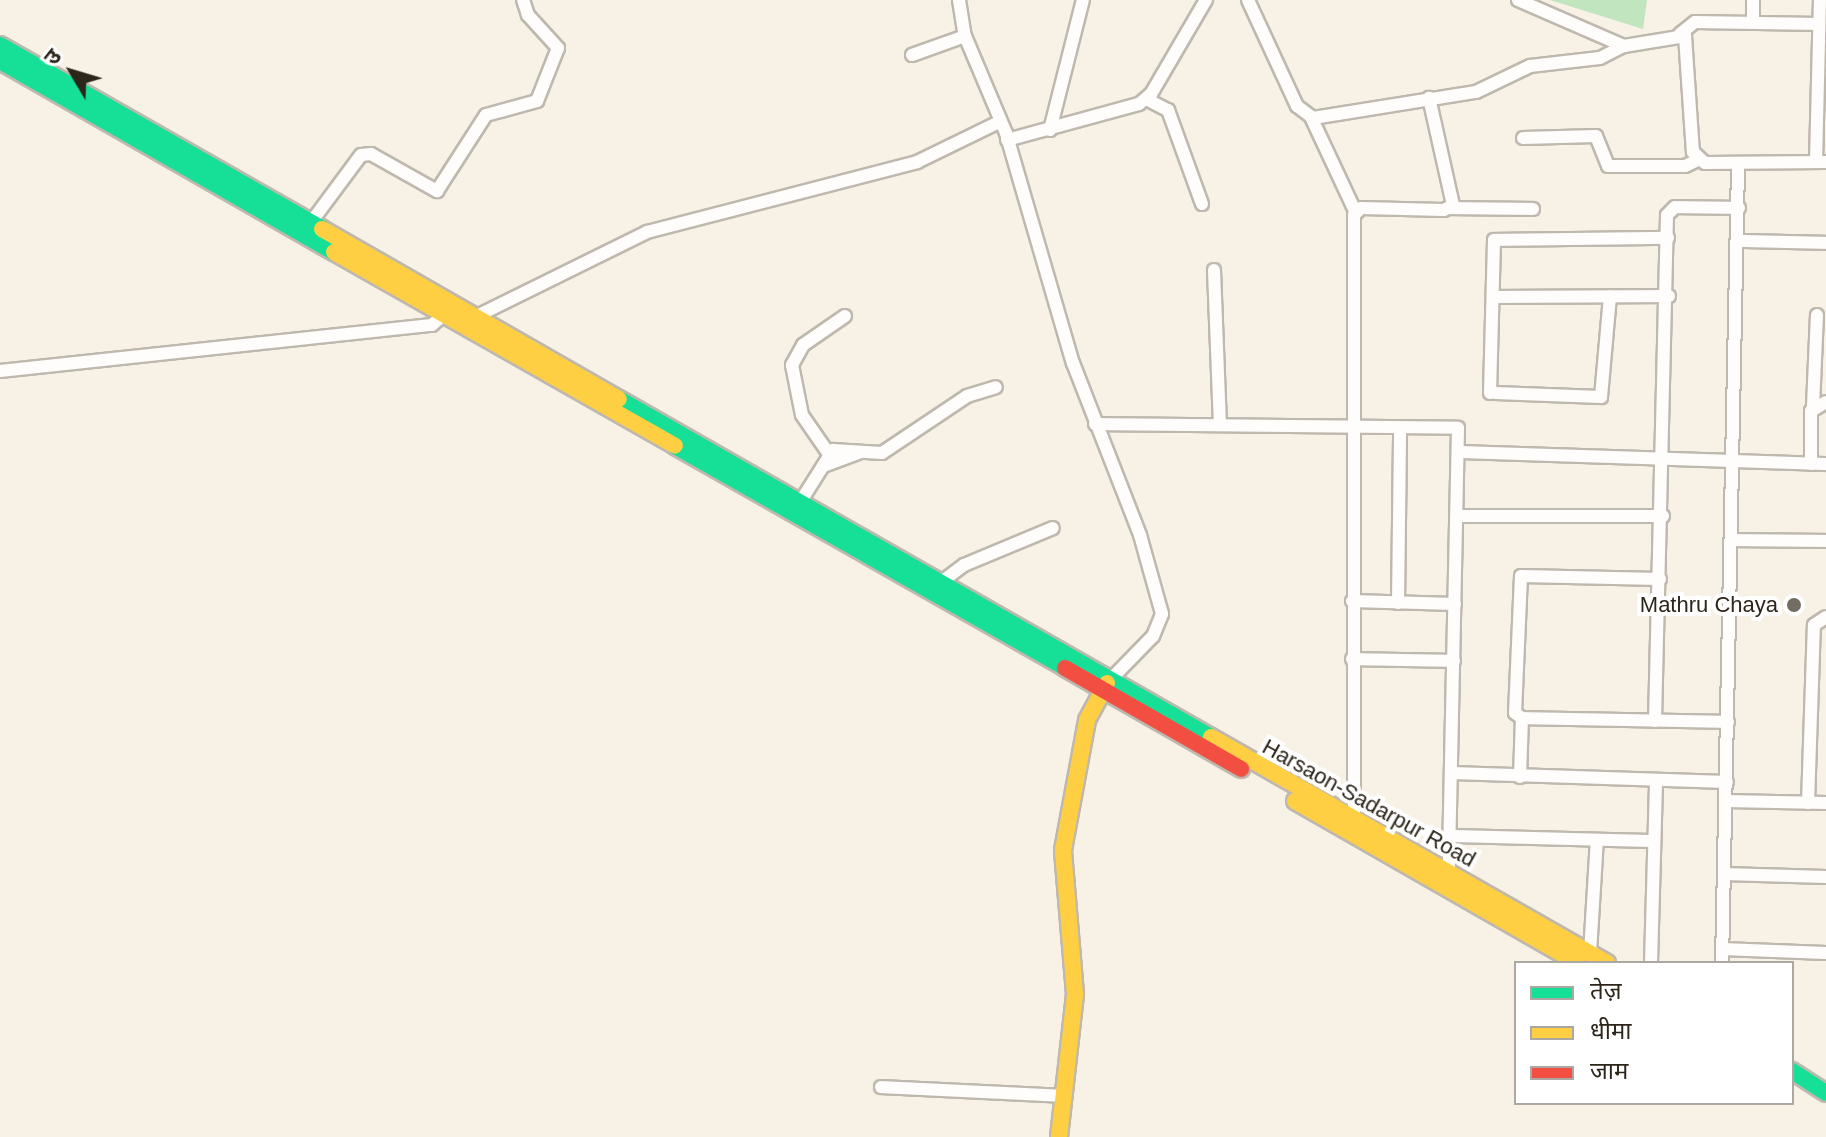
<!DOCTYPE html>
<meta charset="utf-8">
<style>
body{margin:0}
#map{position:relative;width:1826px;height:1137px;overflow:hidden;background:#f8f1e6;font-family:Arial,"Noto Sans Devanagari",sans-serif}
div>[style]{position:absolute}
.water>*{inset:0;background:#c1e5bf}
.roads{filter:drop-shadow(2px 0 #bfb8ae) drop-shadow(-2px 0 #bfb8ae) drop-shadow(0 2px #bfb8ae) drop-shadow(0 -2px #bfb8ae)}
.street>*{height:12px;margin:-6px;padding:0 6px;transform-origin:6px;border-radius:6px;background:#fefdfb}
.fast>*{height:16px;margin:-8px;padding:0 8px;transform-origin:8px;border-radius:8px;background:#16e098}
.slow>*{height:16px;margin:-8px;padding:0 8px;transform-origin:8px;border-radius:8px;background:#ffcf43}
.jam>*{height:16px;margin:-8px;padding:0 8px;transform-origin:8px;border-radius:8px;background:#f24e42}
.dots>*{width:22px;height:22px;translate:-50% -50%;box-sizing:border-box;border:4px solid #fff;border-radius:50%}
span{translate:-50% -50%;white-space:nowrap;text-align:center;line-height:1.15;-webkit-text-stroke:8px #fff;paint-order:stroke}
.poi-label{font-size:22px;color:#2c2519}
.right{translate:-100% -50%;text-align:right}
.street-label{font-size:22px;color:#2c2519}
.legend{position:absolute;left:1514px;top:961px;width:280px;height:144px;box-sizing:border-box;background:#fff;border:2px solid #aba8a3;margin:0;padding:10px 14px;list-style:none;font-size:24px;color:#2c2519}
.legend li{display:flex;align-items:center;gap:16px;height:40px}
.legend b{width:40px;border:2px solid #aba8a3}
.north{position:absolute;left:32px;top:32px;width:80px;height:80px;-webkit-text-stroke:6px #fff;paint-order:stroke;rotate:308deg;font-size:22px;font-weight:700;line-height:32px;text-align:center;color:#2c2519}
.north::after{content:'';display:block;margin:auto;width:28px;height:36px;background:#2c2519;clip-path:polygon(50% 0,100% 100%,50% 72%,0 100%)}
</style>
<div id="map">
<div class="water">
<i style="clip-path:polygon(1550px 0,1647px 0,1643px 29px)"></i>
</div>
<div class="roads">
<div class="street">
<i style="left:959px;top:0;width:36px;rotate:81deg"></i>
<i style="left:965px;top:36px;width:105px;rotate:67.1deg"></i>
<i style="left:1006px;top:133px;width:240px;rotate:73.8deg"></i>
<i style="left:1073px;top:363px;width:185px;rotate:68.7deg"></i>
<i style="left:1140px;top:535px;width:82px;rotate:74.4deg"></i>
<i style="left:1162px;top:614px;width:24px;rotate:112deg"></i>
<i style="left:1153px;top:636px;width:60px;rotate:134.3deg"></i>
<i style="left:1248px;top:0;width:117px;rotate:65.2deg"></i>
<i style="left:1297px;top:106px;width:20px;rotate:37deg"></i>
<i style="left:1313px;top:118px;width:165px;rotate:-9.1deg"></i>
<i style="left:1476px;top:92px;width:60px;rotate:-25.7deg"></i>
<i style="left:1530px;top:66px;width:70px;rotate:-6.5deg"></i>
<i style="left:1600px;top:58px;width:27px;rotate:-27deg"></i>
<i style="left:1518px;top:0;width:116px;rotate:23.5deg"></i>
<i style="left:1624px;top:46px;width:62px;rotate:-9.3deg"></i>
<i style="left:1685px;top:36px;width:116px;rotate:86.1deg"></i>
<i style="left:1693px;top:152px;width:16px;rotate:43deg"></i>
<i style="left:1705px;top:163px;width:121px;rotate:-0.5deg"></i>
<i style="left:1753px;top:22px;width:22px;rotate:-90deg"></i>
<i style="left:1680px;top:34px;width:19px;rotate:-39deg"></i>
<i style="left:1695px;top:22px;width:124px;rotate:0.9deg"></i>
<i style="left:912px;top:55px;width:56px;rotate:-19.7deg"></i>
<i style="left:1146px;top:99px;width:25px;rotate:27deg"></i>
<i style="left:1168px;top:110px;width:100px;rotate:70.1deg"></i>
<i style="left:1311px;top:117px;width:104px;rotate:64.9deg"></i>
<i style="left:1050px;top:130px;width:134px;rotate:-75.8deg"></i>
<i style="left:1523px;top:138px;width:73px;rotate:-1.6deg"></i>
<i style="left:1596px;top:136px;width:32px;rotate:68deg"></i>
<i style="left:1608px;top:166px;width:77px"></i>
<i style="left:1685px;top:166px;width:14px;rotate:-25deg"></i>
<i style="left:1007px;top:140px;width:137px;rotate:-15.3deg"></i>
<i style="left:1139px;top:104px;width:16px;rotate:-40deg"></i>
<i style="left:1151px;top:94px;width:109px;rotate:-59.7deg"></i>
<i style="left:1816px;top:162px;width:162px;rotate:-88.6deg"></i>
<i style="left:1449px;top:208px;width:84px;rotate:0.7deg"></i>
<i style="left:309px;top:225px;width:87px;rotate:-53.4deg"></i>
<i style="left:361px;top:155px;width:10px;rotate:-6deg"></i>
<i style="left:371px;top:154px;width:76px;rotate:29.3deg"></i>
<i style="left:437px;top:191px;width:90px;rotate:-57.2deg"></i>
<i style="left:486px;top:115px;width:53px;rotate:-15.4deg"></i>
<i style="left:537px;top:101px;width:57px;rotate:-68.4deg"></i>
<i style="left:558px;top:48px;width:45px;rotate:-132.3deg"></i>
<i style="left:528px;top:15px;width:16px;rotate:-108deg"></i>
<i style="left:1739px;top:241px;width:87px;rotate:1.3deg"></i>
<i style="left:1214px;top:270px;width:154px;rotate:87.8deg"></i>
<i style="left:1496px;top:297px;width:173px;rotate:-0.3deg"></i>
<i style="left:475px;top:317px;width:192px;rotate:-26.3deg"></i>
<i style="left:647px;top:232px;width:279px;rotate:-14.5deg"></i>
<i style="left:917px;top:162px;width:93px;rotate:-26deg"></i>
<i style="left:0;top:371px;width:434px;rotate:-6.1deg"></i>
<i style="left:432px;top:325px;width:15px;rotate:-42deg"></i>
<i style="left:1490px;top:393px;width:153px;rotate:-88.5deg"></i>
<i style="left:1494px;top:240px;width:174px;rotate:-0.7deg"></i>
<i style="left:1495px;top:393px;width:106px;rotate:2.2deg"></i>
<i style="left:1601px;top:397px;width:101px;rotate:-84.9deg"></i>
<i style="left:1813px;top:406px;width:91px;rotate:-87.5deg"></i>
<i style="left:1095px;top:424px;width:363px;rotate:0.6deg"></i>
<i style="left:1458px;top:428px;width:446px;rotate:91.2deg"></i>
<i style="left:1459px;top:452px;width:367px;rotate:1.9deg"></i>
<i style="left:829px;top:454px;width:47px;rotate:-124.7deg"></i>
<i style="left:802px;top:415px;width:51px;rotate:-101.3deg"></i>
<i style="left:792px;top:365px;width:23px;rotate:-61deg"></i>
<i style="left:803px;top:345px;width:51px;rotate:-34.6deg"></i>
<i style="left:1811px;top:464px;width:53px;rotate:-90deg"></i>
<i style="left:1811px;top:411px;width:17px;rotate:-31deg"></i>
<i style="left:823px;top:466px;width:40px;rotate:-20.2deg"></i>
<i style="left:799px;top:504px;width:64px;rotate:-57.8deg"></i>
<i style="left:833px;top:450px;width:49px;rotate:3.5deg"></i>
<i style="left:882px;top:453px;width:102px;rotate:-33.8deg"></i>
<i style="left:967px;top:396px;width:30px;rotate:-17deg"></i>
<i style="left:1457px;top:516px;width:206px"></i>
<i style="left:1733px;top:540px;width:93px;rotate:0.6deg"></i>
<i style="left:1660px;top:579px;width:139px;rotate:-178.8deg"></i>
<i style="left:1521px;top:576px;width:137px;rotate:92.5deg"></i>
<i style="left:1515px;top:713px;width:9px;rotate:36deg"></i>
<i style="left:1522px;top:718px;width:206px;rotate:1.1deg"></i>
<i style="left:940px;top:583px;width:30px;rotate:-37deg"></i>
<i style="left:964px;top:565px;width:96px;rotate:-22.6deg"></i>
<i style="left:1352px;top:601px;width:103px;rotate:1.7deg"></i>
<i style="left:1398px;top:603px;width:174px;rotate:-89.3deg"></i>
<i style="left:1352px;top:659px;width:102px;rotate:1.1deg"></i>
<i style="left:1655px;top:721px;width:506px;rotate:-88.64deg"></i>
<i style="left:1667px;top:215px;width:11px;rotate:-45deg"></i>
<i style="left:1675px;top:207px;width:64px;rotate:0.9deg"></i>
<i style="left:1452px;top:773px;width:275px;rotate:1.9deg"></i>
<i style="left:1520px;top:777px;width:59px;rotate:-88.1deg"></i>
<i style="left:1726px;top:801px;width:100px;rotate:1.1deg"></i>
<i style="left:1808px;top:803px;width:178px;rotate:-88.1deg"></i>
<i style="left:1814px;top:625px;width:14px;rotate:-34deg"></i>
<i style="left:1354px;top:821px;width:606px;rotate:-90deg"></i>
<i style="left:1354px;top:215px;width:10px;rotate:-45deg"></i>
<i style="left:1361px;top:208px;width:83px;rotate:1.4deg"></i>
<i style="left:1444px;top:210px;width:10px;rotate:-29deg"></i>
<i style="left:1453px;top:205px;width:110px;rotate:-102.6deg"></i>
<i style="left:1450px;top:836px;width:204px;rotate:1.4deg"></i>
<i style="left:1724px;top:874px;width:102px;rotate:1.7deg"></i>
<i style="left:1722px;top:949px;width:104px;rotate:2.2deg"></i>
<i style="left:1590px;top:953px;width:113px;rotate:-86.5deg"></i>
<i style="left:1651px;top:963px;width:182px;rotate:-88.4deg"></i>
<i style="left:1722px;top:963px;width:799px;rotate:-88.85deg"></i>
<i style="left:881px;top:1087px;width:184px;rotate:2.8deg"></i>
</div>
<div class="fast">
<i style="left:0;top:45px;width:371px;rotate:29.7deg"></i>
<i style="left:0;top:61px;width:385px;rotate:29.8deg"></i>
<i style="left:619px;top:399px;width:682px;rotate:29.72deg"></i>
<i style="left:675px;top:446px;width:449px;rotate:29.6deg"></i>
<i style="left:1792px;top:1071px;width:40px;rotate:32.9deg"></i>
</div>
<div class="slow">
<i style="left:322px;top:229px;width:342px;rotate:29.8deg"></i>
<i style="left:334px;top:252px;width:392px;rotate:29.6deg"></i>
<i style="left:1211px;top:737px;width:456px;rotate:29.7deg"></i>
<i style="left:1295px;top:801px;width:326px;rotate:29.8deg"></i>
<i style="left:1059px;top:1137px;width:144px;rotate:-83.6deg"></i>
<i style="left:1075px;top:994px;width:144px;rotate:-94.8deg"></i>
<i style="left:1063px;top:850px;width:132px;rotate:-79.5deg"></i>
<i style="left:1087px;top:720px;width:42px;rotate:-61.6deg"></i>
</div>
<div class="jam">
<i style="left:1065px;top:668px;width:203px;rotate:29.8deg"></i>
</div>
</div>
<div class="dots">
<i style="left:1794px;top:605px;background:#736c61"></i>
</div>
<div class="poi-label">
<span class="right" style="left:1778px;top:605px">Mathru Chaya</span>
</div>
<div class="street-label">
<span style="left:1369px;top:803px;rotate:29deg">Harsaon-Sadarpur Road</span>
</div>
<ul class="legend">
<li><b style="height:10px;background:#16e098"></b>तेज़</li>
<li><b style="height:10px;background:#ffcf43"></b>धीमा</li>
<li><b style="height:10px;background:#f24e42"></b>जाम</li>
</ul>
<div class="north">उ</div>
</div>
